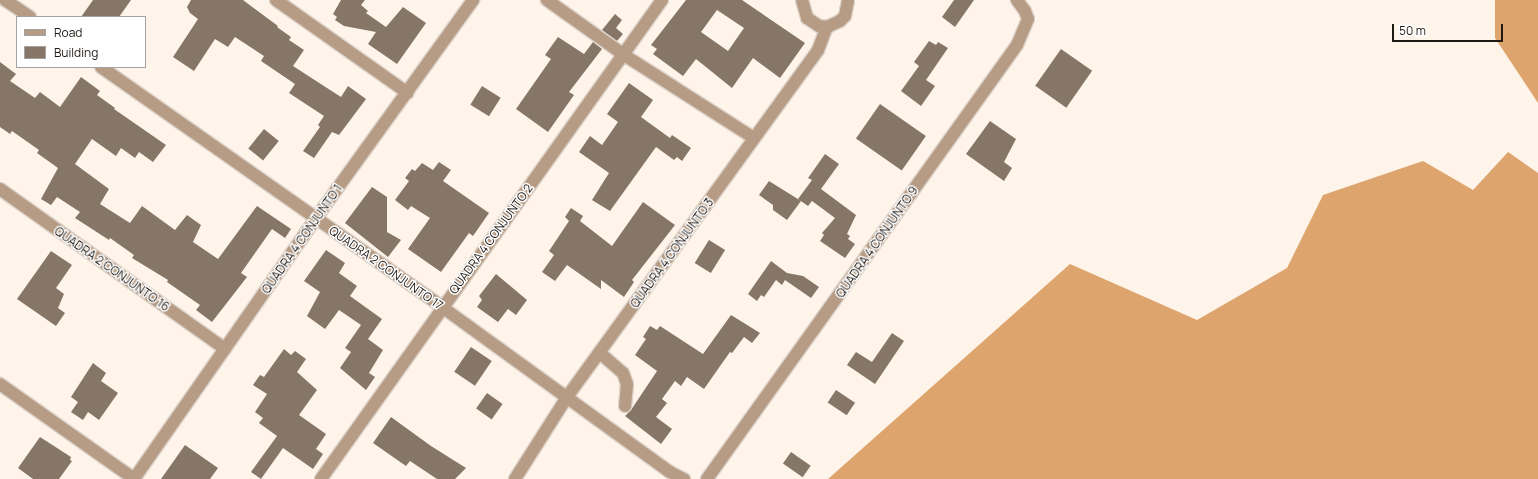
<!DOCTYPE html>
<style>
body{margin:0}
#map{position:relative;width:1538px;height:479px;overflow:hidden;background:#fff4ea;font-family:Manrope,sans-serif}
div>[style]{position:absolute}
.forest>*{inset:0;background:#dea46d}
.building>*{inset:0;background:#857668;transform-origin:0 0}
.roads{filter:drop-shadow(1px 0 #dbd1c8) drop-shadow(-1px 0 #dbd1c8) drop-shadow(0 1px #dbd1c8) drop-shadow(0 -1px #dbd1c8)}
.minor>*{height:12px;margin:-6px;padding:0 6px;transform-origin:6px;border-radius:6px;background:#b69c85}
span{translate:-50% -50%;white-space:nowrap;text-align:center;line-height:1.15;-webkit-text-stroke:3px #fff;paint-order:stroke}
.street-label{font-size:12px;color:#1f1914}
.legend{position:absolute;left:16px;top:16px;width:130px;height:52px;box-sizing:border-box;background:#fff;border:1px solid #a5a3a1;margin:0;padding:5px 7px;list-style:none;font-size:12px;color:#1f1914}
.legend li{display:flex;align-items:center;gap:8px;height:20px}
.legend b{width:20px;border:1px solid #a5a3a1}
.scale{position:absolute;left:1392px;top:24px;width:111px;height:18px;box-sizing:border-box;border:2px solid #1f1914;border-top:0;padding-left:5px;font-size:12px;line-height:14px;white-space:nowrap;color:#1f1914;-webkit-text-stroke:3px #fff;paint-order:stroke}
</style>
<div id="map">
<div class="forest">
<i style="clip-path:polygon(1495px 0,1538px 0,1538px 103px,1495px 38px)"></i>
<i style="clip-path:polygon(1508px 152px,1538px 173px,1538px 479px,828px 479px,1070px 264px,1197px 320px,1287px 268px,1323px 195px,1423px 161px,1473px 190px)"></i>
</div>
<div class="building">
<i style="clip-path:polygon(93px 0,131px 0,119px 17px,81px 17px)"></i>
<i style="clip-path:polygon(191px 0,243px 0,278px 26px,277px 27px,291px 37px,289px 40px,304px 50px,293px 66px,341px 97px,348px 86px,366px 99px,339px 135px,332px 132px,314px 158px,303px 151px,320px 127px,318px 125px,324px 116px,289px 93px,295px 84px,261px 61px,264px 56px,235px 37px,228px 47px,215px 39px,194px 71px,173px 57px,198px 19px,190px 13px,187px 7px)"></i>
<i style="clip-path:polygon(341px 0,365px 0,361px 5px,368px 11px,366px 13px,386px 27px,403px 7px,426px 23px,397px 64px,368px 44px,376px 32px,344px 26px,335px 20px,337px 17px,333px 14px)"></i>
<i style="clip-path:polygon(evenodd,686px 0,742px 0,805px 43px,780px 78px,753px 58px,732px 88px,696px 59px,683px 76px,653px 54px,657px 49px,651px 45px,686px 0,717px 10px,744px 28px,728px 51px,701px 32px,717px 10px)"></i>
<i style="clip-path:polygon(954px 0,974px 0,955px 27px,942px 17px)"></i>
<i style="clip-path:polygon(615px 14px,622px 20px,616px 28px,623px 34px,617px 41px,602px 30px)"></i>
<i style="clip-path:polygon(558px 37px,584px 54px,593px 42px,602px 49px,569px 92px,574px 95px,548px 132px,516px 109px,551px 59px,545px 55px)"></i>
<i style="clip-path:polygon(929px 41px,936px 45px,938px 42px,948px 48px,926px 80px,935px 86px,921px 106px,901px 91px,919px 66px,914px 62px)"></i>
<i style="left:1061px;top:49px;width:38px;height:45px;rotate:35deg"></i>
<i style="clip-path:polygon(0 62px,16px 74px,10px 81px,35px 98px,40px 92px,60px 107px,81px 77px,100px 91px,97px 95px,115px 108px,114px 109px,166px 145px,153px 162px,139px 152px,135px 158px,121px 148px,116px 156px,92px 139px,75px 164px,109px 189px,100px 204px,130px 223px,142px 206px,175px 230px,187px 215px,201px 225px,193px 242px,218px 259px,257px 206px,291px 229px,285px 238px,272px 229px,241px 273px,247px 277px,212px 322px,196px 310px,200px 305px,167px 282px,168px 280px,132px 258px,134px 255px,110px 238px,109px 240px,75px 218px,80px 212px,57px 197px,51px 205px,41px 199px,58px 168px,37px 153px,39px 150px,12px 131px,10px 134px,0 127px)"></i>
<i style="clip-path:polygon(629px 83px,653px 100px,641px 117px,670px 138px,672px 135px,691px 148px,682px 161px,677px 157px,674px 160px,656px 147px,610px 211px,592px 200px,609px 173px,579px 152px,590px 136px,602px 145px,618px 122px,607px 114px)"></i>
<i style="left:482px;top:86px;width:22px;height:22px;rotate:32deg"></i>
<i style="left:880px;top:104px;width:56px;height:42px;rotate:35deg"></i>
<i style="clip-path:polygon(990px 121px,1016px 139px,1004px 162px,1012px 168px,1004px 181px,966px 154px)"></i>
<i style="left:264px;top:129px;width:19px;height:25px;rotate:39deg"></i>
<i style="clip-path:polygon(825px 154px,839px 164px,821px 189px,856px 215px,847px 234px,850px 236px,848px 239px,855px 244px,845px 258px,820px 241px,824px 235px,822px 233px,835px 218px,812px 201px,808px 206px,798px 199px,812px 180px,808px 178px)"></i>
<i style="clip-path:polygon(439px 162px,451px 170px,443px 181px,489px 213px,473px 236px,469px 233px,441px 272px,408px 249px,430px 218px,411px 206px,408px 210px,395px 200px,409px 181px,405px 178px,412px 169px,415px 171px,422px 163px,433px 170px)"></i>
<i style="clip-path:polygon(769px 181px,801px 201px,787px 220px,773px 210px,773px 205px,759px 195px)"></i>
<i style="clip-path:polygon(372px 187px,387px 197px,387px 232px,401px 240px,388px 257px,345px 223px)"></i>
<i style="clip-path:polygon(643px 202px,675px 225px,632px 280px,634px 282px,624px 297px,601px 280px,601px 289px,567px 265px,555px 281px,542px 272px,554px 255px,549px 251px,569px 221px,565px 217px,571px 208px,583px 216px,580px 221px,612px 246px)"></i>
<i style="left:709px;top:240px;width:19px;height:27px;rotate:32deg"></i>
<i style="clip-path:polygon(326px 250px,345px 263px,339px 273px,357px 286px,350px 296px,382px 319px,368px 339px,383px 350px,369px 373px,375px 377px,366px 390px,340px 368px,351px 352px,345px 348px,361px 325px,339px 310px,325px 329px,307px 316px,320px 292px,304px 281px)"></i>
<i style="clip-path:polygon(51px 251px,72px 265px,56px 288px,64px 294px,58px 308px,65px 313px,56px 326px,17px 299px)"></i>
<i style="clip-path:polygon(771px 261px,787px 273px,803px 276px,819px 287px,811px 298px,785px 280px,782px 285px,776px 280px,764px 297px,761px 295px,757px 301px,748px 294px)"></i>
<i style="clip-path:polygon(496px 274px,527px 300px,516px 315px,508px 309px,498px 322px,477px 307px,482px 300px,479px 296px)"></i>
<i style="clip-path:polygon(731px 315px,760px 333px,752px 343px,744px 337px,732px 353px,730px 352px,704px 389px,687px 377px,681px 386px,675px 381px,662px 399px,667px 403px,656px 417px,672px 429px,661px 444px,625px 416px,631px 410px,657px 371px,635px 355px,646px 339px,643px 337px,650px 326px,657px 330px,660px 326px,703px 354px)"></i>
<i style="clip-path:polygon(892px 333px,904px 341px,875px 384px,847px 365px,856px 352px,872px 362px)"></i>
<i style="left:471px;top:347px;width:25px;height:30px;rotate:34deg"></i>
<i style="clip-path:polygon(284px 349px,291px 355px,295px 351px,306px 359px,297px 372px,317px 390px,299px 415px,326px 434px,316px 449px,323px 454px,313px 469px,283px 448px,261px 479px,251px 472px,277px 436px,259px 423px,263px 418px,255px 412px,267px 394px,253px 385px,260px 375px,264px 377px)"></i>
<i style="clip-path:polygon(93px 363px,106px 373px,101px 381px,118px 393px,99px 420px,88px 412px,83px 420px,71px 412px,78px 402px,71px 397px)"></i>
<i style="left:836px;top:390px;width:23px;height:15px;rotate:34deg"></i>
<i style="left:487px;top:393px;width:19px;height:19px;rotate:35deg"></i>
<i style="clip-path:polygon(391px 417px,431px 446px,466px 468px,455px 479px,437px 479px,410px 461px,406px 466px,373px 443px)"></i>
<i style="clip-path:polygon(40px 437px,71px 457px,70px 460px,72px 461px,59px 479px,33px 479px,18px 468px)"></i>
<i style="clip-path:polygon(185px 445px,218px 468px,210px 479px,161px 479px)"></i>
<i style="left:791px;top:452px;width:24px;height:14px;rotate:35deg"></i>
</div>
<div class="roads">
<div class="minor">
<i style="left:5px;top:0;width:30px;rotate:34deg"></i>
<i style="left:276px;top:0;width:161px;rotate:35.2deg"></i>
<i style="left:547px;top:0;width:95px;rotate:35.5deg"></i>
<i style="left:624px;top:55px;width:154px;rotate:32.6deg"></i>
<i style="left:802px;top:0;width:19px;rotate:74deg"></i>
<i style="left:807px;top:18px;width:14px;rotate:34deg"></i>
<i style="left:819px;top:26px;width:8px;rotate:7deg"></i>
<i style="left:827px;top:27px;width:14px;rotate:-25deg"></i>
<i style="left:840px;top:21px;width:7px;rotate:-45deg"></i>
<i style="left:845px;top:16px;width:16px;rotate:-79deg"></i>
<i style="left:101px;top:67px;width:417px;rotate:35.1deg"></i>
<i style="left:442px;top:307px;width:281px;rotate:35.9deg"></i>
<i style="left:670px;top:472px;width:16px;rotate:27deg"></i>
<i style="left:0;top:189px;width:276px;rotate:35.4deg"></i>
<i style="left:600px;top:353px;width:30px;rotate:41deg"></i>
<i style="left:623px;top:373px;width:12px;rotate:70deg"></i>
<i style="left:627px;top:384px;width:22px;rotate:95deg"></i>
<i style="left:0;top:384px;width:164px;rotate:35.3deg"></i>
<i style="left:134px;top:479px;width:318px;rotate:-55.1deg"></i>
<i style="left:316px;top:218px;width:269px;rotate:-54.2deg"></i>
<i style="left:321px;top:479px;width:588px;rotate:-54.55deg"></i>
<i style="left:515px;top:479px;width:97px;rotate:-57.6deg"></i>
<i style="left:567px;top:397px;width:428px;rotate:-54.1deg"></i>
<i style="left:818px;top:50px;width:25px;rotate:-69deg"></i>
<i style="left:707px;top:479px;width:533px;rotate:-54.46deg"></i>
<i style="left:1017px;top:45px;width:28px;rotate:-67deg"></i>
<i style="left:1028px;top:19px;width:9px;rotate:-111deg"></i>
<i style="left:1025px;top:11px;width:14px;rotate:-126deg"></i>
</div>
</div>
<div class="street-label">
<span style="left:302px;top:239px;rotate:-55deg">QUADRA 4 CONJUNTO 1</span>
<span style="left:491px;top:239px;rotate:-54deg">QUADRA 4 CONJUNTO 2</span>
<span style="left:877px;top:242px;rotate:-55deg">QUADRA 4 CONJUNTO 9</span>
<span style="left:672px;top:253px;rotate:-54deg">QUADRA 4 CONJUNTO 3</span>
<span style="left:386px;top:268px;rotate:35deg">QUADRA 2 CONJUNTO 17</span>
<span style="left:112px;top:269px;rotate:35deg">QUADRA 2 CONJUNTO 16</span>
</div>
<ul class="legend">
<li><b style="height:5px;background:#b69c85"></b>Road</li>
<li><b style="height:11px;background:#857668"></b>Building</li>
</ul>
<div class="scale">50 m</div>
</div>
